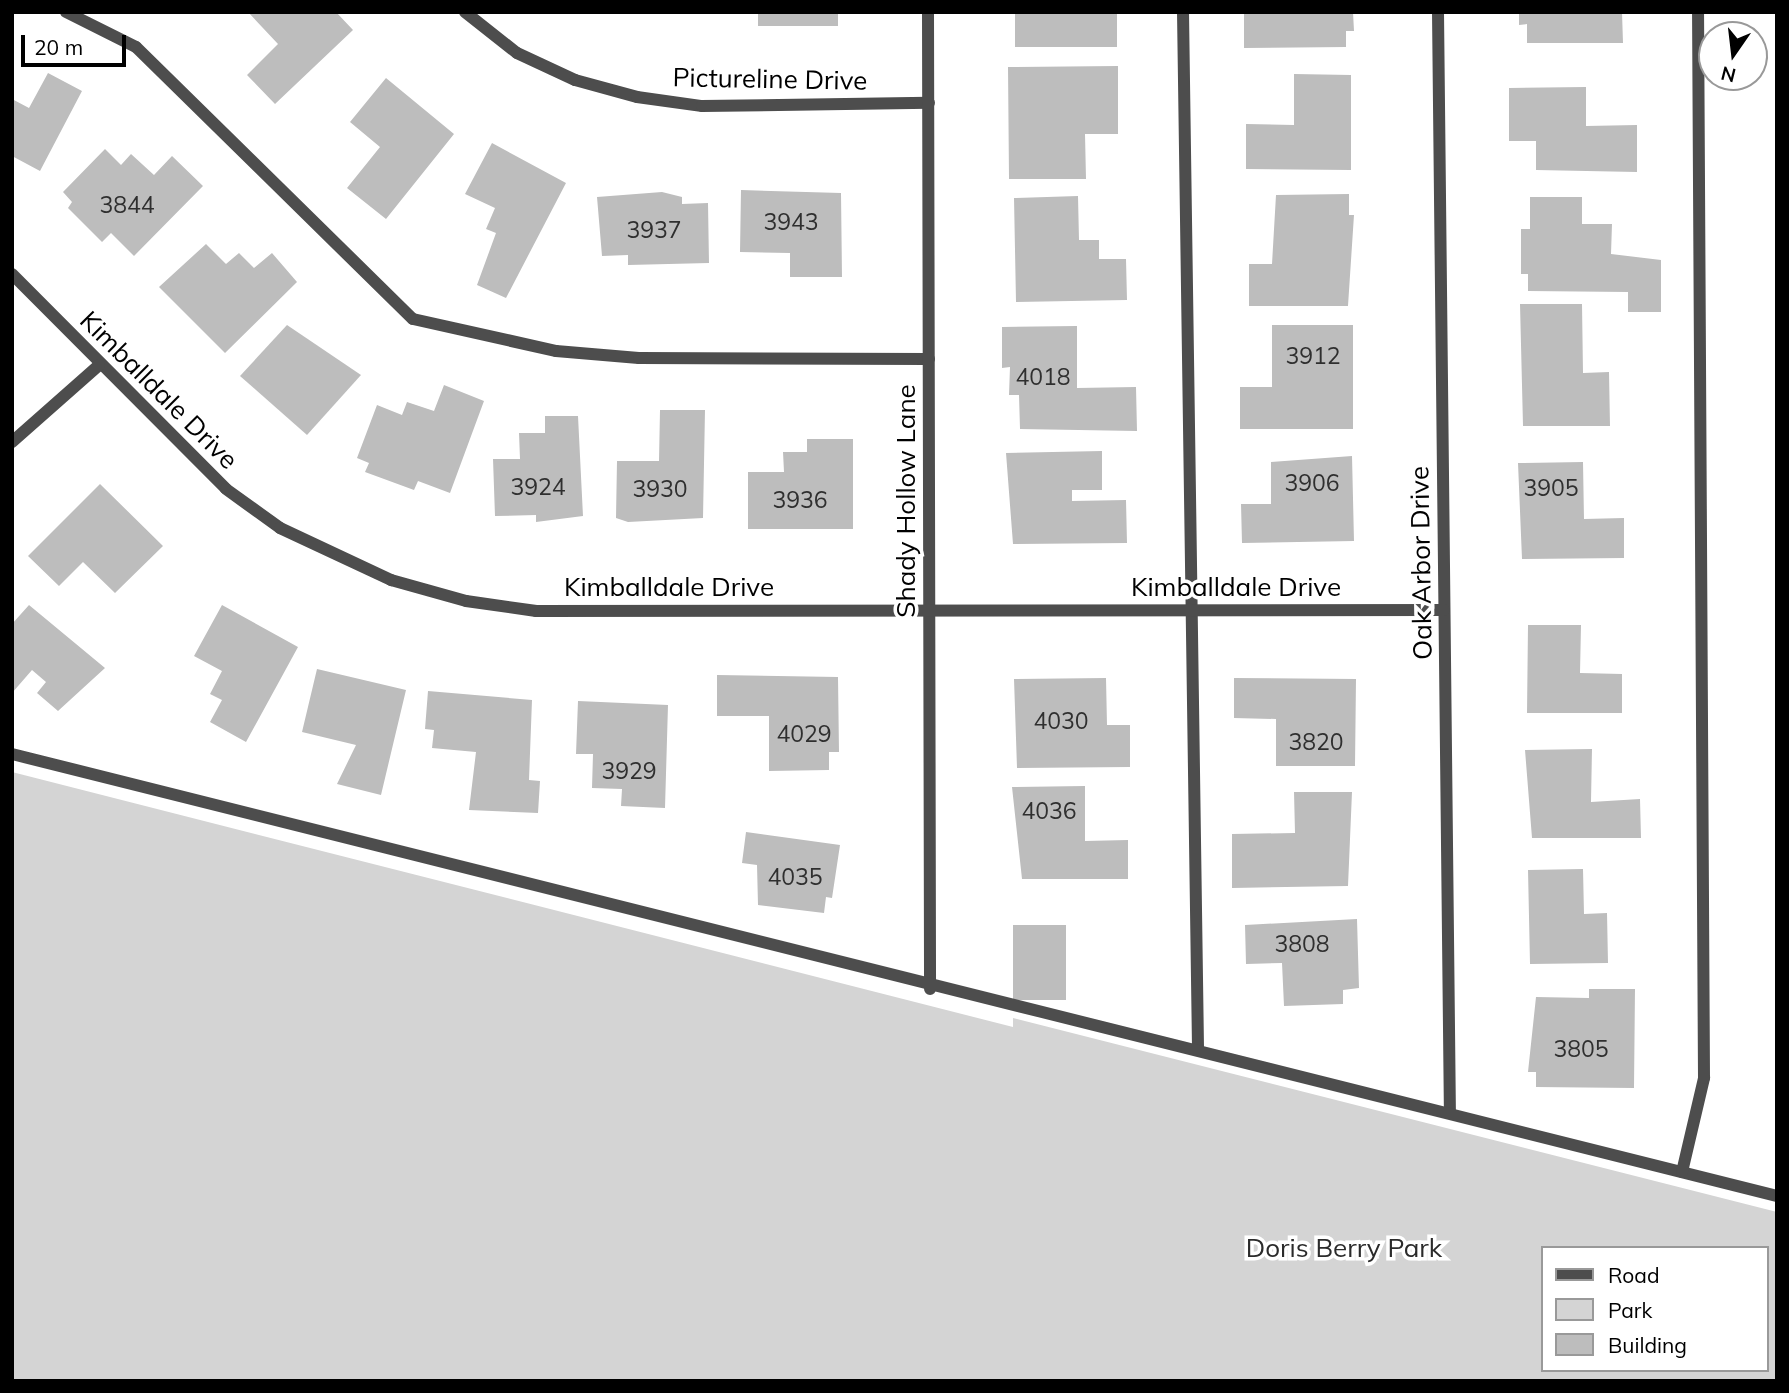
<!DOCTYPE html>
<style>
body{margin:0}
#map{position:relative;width:1789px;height:1393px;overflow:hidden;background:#fff;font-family:Mulish,sans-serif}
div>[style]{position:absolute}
.green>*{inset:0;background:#d4d4d4}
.building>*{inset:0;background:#bdbdbd;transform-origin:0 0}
.minor>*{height:12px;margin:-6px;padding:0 6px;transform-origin:6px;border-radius:6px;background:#4d4d4d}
span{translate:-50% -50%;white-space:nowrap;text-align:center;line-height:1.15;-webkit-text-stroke:7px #fff;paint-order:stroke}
.number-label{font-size:23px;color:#2f2f2f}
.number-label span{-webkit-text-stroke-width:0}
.street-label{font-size:26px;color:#000}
.park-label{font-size:26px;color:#2b2b2b}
.frame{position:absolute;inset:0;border:14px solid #000;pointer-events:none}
.legend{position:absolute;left:1541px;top:1246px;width:228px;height:126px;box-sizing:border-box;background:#fff;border:2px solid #999;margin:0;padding:9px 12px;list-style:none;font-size:21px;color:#000}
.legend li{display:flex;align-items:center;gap:14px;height:35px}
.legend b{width:35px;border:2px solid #999}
.north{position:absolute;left:1698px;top:21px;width:70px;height:70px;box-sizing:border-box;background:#fff;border:2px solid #999;border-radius:50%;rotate:194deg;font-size:19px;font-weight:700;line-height:28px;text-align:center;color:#000}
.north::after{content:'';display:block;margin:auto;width:24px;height:32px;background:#000;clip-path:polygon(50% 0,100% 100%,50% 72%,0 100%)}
.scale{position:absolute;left:21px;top:35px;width:105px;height:32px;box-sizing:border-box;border:4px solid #000;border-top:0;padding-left:9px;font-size:21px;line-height:24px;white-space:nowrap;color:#000;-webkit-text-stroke:5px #fff;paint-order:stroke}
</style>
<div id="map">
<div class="green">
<i style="clip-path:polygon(evenodd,12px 772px,1013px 1027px,1013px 1018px,1777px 1212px,1777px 1381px,12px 1381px,12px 772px,1542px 1248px,1766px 1248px,1766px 1370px,1542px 1370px,1542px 1248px)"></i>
</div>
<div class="building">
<i style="clip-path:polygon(248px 12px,336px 12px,353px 30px,275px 104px,247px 75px,278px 44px)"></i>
<i style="left:758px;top:12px;width:80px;height:14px"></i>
<i style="left:1015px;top:12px;width:102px;height:35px"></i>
<i style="clip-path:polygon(1244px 12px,1353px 12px,1354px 31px,1346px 31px,1346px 47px,1244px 48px)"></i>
<i style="clip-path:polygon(1519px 12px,1622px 12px,1623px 43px,1527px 43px,1527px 24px,1519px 25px)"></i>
<i style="clip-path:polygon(1118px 66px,1118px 134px,1085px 134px,1086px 179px,1009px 179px,1008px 67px)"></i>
<i style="clip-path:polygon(48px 73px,82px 91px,40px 171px,12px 156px,12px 99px,29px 108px)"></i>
<i style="clip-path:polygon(1294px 74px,1351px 75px,1351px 170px,1246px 169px,1246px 124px,1294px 125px)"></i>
<i style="clip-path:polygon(386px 78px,454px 134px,386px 219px,347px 188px,380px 147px,350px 122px)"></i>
<i style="clip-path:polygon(1586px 87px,1586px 126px,1637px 125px,1637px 172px,1536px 170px,1536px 141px,1509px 141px,1509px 88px)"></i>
<i style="clip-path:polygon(492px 143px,566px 183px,506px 298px,477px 285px,496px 233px,486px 229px,495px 208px,465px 194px)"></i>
<i style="clip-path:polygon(105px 149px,121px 165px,131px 154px,154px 175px,172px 156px,203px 186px,134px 256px,111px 233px,102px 242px,68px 208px,72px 202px,63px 192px)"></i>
<i style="clip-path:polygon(741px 190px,841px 193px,842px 277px,790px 277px,790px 253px,740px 252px)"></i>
<i style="clip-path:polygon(662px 192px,682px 197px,682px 204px,708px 203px,709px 263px,628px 265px,628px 255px,602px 256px,597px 197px)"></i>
<i style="clip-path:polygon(1349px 194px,1349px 215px,1354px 215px,1348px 306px,1249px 306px,1249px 264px,1272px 264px,1276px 195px)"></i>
<i style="clip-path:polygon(1078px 196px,1079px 240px,1099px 240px,1099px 259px,1126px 259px,1127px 300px,1016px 302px,1014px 198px)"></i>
<i style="clip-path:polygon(1530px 197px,1582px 197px,1582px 224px,1612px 224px,1611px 254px,1661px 260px,1661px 312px,1628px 312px,1628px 292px,1528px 291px,1528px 274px,1521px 274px,1521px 229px,1530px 229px)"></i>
<i style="clip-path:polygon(206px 244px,226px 264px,239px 253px,254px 268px,272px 253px,297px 282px,225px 353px,159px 287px)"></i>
<i style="clip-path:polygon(1520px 304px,1582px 304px,1583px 373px,1609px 372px,1610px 426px,1523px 426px)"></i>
<i style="clip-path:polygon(287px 325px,361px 375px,307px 435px,240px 376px)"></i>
<i style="clip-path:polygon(1272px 325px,1353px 325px,1353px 429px,1240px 429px,1240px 387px,1272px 387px)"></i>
<i style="clip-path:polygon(1077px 326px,1077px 388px,1136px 387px,1137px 431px,1020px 429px,1019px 395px,1009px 395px,1010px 367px,1002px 368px,1002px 327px)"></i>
<i style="clip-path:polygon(444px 385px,484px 401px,450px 493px,418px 481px,414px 490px,365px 472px,369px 463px,357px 458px,377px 405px,402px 415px,407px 402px,434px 411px)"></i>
<i style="clip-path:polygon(660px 410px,705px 410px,703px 518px,628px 522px,616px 518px,617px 461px,659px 461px)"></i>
<i style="clip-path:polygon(545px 416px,578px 416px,583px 516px,536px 522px,536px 515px,495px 516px,493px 459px,520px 459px,519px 433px,545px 433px)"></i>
<i style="clip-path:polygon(807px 439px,853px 439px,853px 529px,748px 529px,748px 472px,784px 472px,783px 452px,807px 452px)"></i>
<i style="clip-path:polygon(1102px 451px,1102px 490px,1072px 490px,1072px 501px,1126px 500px,1127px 543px,1013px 544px,1006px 453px)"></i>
<i style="clip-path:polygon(1352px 456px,1354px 541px,1242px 543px,1241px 504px,1271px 504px,1271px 462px)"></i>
<i style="clip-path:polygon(1583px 462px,1584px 519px,1624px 518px,1624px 558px,1522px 559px,1518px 463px)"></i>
<i style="clip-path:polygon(100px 484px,163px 546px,115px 593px,83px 562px,59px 586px,28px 556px)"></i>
<i style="clip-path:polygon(29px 605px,105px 668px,58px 711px,37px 693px,46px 682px,32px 670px,12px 693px,12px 624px)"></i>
<i style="clip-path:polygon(222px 605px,298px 647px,246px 742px,210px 722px,222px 700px,210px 694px,222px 671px,194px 656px)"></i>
<i style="clip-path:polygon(1528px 625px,1581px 625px,1580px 673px,1622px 674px,1622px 713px,1527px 713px)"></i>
<i style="clip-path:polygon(317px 669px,406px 690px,381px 795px,337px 784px,356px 745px,302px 732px)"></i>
<i style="clip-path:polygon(717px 675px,838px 677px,839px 752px,829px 752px,829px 770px,769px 771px,769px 716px,717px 716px)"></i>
<i style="clip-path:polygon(1106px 678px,1107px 725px,1130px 725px,1130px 767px,1017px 768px,1014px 679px)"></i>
<i style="clip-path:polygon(1234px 678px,1356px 679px,1355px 766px,1276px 766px,1276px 719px,1234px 718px)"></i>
<i style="clip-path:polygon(428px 691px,532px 700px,529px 780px,540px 781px,538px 813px,469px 810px,476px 752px,432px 748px,434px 730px,425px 729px)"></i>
<i style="clip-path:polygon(578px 701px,668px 705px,665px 808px,621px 806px,622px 789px,592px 788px,593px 754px,576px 754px)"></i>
<i style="clip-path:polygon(1592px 749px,1591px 802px,1640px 799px,1641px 838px,1532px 838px,1525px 750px)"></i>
<i style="clip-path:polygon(1085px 786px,1085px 841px,1128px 840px,1128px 879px,1022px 879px,1012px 787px)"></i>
<i style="clip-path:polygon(1294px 792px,1352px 792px,1348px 886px,1232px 888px,1232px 834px,1295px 833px)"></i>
<i style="clip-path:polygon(746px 832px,840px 845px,832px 898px,826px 897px,824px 913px,758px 905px,757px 865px,742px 863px)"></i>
<i style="clip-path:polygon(1583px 869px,1584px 914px,1607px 913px,1608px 963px,1530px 964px,1528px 870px)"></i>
<i style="clip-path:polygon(1357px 919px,1359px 988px,1343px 990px,1343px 1004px,1284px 1006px,1282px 963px,1246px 964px,1245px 925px)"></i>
<i style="left:1013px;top:925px;width:53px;height:75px"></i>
<i style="clip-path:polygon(1589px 989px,1635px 989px,1634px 1088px,1536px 1087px,1536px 1072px,1528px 1072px,1536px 997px,1589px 998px)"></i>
</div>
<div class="minor">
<i style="left:66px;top:12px;width:78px;rotate:26.6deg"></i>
<i style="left:136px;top:47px;width:388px;rotate:44.5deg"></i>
<i style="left:413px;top:319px;width:147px;rotate:12.6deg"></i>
<i style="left:556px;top:351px;width:83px;rotate:4.8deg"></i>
<i style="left:639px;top:358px;width:290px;rotate:0.2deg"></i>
<i style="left:465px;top:12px;width:66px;rotate:38.3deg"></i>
<i style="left:517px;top:53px;width:64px;rotate:25deg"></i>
<i style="left:575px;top:80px;width:64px;rotate:15.3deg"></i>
<i style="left:637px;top:97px;width:66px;rotate:7.9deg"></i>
<i style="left:702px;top:106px;width:227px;rotate:-0.8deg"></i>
<i style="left:928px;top:12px;width:977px;rotate:89.88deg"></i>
<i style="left:1183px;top:12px;width:1037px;rotate:89.17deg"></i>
<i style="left:1438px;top:12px;width:1101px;rotate:89.38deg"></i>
<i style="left:12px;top:274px;width:303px;rotate:45.1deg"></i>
<i style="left:226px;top:489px;width:67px;rotate:35.8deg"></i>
<i style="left:280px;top:528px;width:123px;rotate:25.1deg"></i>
<i style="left:391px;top:580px;width:78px;rotate:15.6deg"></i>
<i style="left:466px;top:601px;width:71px;rotate:8.1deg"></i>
<i style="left:536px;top:611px;width:908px;rotate:-0.06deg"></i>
<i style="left:12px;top:442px;width:116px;rotate:-41.5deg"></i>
<i style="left:12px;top:754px;width:1820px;rotate:14.06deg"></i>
<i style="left:1682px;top:1172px;width:97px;rotate:-76.8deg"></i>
<i style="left:1704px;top:1078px;width:1066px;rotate:-90.32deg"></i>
</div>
<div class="number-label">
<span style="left:127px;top:205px">3844</span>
<span style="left:791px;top:222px">3943</span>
<span style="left:654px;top:230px">3937</span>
<span style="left:1313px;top:356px">3912</span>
<span style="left:1043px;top:377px">4018</span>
<span style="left:1312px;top:483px">3906</span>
<span style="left:538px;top:487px">3924</span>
<span style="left:1551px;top:488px">3905</span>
<span style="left:660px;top:489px">3930</span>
<span style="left:800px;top:500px">3936</span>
<span style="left:1061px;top:721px">4030</span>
<span style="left:804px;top:734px">4029</span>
<span style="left:1316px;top:742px">3820</span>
<span style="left:629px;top:771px">3929</span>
<span style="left:1049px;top:811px">4036</span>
<span style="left:795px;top:877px">4035</span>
<span style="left:1302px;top:944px">3808</span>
<span style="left:1581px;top:1049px">3805</span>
</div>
<div class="street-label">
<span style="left:770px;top:79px;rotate:1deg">Pictureline Drive</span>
<span style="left:159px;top:390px;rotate:45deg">Kimballdale Drive</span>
<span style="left:906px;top:501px;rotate:-90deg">Shady Hollow Lane</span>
<span style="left:1421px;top:563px;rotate:-91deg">Oak Arbor Drive</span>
<span style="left:669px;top:587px">Kimballdale Drive</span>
<span style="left:1236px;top:587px">Kimballdale Drive</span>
</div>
<div class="park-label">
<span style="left:1344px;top:1248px">Doris Berry Park</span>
</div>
<div class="frame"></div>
<ul class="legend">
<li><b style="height:9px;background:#4d4d4d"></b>Road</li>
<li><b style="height:19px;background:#d4d4d4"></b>Park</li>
<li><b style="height:19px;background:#bdbdbd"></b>Building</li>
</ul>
<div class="north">N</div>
<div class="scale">20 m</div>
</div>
